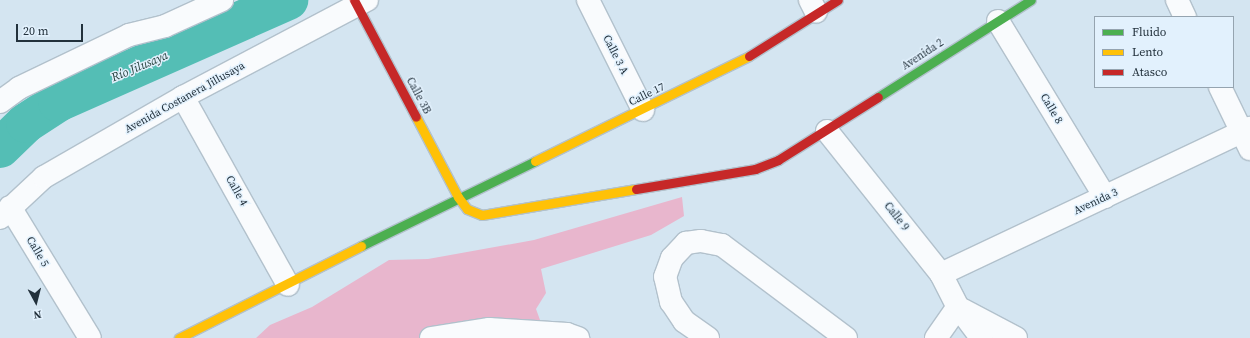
<!DOCTYPE html>
<meta charset="utf-8">
<style>
body{margin:0}
#map{position:relative;width:1250px;height:338px;overflow:hidden;background:#d4e5f1;font-family:"Source Serif 4",serif}
div>[style]{position:absolute}
.green>*{inset:0;background:#e8b6cd}
.river>*{height:40px;margin:-20px;padding:0 20px;transform-origin:20px;border-radius:20px;background:#54beb5}
.roads{filter:drop-shadow(1px 0 #b2c1cc) drop-shadow(-1px 0 #b2c1cc) drop-shadow(0 1px #b2c1cc) drop-shadow(0 -1px #b2c1cc)}
.street>*{height:22px;margin:-11px;padding:0 11px;transform-origin:11px;border-radius:11px;background:#f9fbfd}
.fast>*{height:9px;margin:-4.5px;padding:0 4.5px;transform-origin:4.5px;border-radius:4.5px;background:#4caf50}
.slow>*{height:9px;margin:-4.5px;padding:0 4.5px;transform-origin:4.5px;border-radius:4.5px;background:#ffc107}
.jam>*{height:9px;margin:-4.5px;padding:0 4.5px;transform-origin:4.5px;border-radius:4.5px;background:#c62828}
span{translate:-50% -50%;white-space:nowrap;text-align:center;line-height:1.15;-webkit-text-stroke:3px #e2f1fd;paint-order:stroke}
.street-label{font-size:11px;color:#22313c}
.water-label{font-size:12px;color:#1d3934;font-style:italic}
.legend{position:absolute;left:1094px;top:16px;width:140px;height:72px;box-sizing:border-box;background:#e2f1fd;border:1px solid #95a4b0;margin:0;padding:5px 7px;list-style:none;font-size:12px;color:#22313c}
.legend li{display:flex;align-items:center;gap:8px;height:20px}
.legend b{width:20px;border:1px solid #95a4b0}
.north{position:absolute;left:16px;top:282px;width:40px;height:40px;-webkit-text-stroke:3px #e2f1fd;paint-order:stroke;rotate:173deg;font-size:11px;font-weight:700;line-height:16px;text-align:center;color:#22313c}
.north::after{content:'';display:block;margin:auto;width:14px;height:18px;background:#22313c;clip-path:polygon(50% 0,100% 100%,50% 72%,0 100%)}
.scale{position:absolute;left:16px;top:24px;width:67px;height:18px;box-sizing:border-box;border:2px solid #22313c;border-top:0;padding-left:5px;font-size:12px;line-height:14px;white-space:nowrap;color:#22313c;-webkit-text-stroke:3px #e2f1fd;paint-order:stroke}
</style>
<div id="map">
<div class="green">
<i style="clip-path:polygon(682px 197px,684px 216px,651px 235px,541px 269px,546px 293px,536px 309px,540px 320px,560px 338px,256px 338px,270px 325px,312px 307px,389px 260px,428px 259px,534px 240px)"></i>
</div>
<div class="river">
<i style="left:0;top:148px;width:36px;rotate:-44deg"></i>
<i style="left:26px;top:123px;width:38px;rotate:-33deg"></i>
<i style="left:58px;top:102px;width:252px;rotate:-23.9deg"></i>
</div>
<div class="roads">
<div class="street">
<i style="left:588px;top:0;width:123px;rotate:63.4deg"></i>
<i style="left:810px;top:0;width:13px;rotate:63deg"></i>
<i style="left:1177px;top:0;width:19px;rotate:65deg"></i>
<i style="left:998px;top:21px;width:206px;rotate:58.7deg"></i>
<i style="left:1220px;top:87px;width:69px;rotate:64.2deg"></i>
<i style="left:183px;top:97px;width:215px;rotate:60.8deg"></i>
<i style="left:0;top:102px;width:24px;rotate:-36deg"></i>
<i style="left:19px;top:88px;width:122px;rotate:-25.7deg"></i>
<i style="left:129px;top:35px;width:37px;rotate:-14deg"></i>
<i style="left:165px;top:26px;width:63px;rotate:-24.5deg"></i>
<i style="left:827px;top:131px;width:183px;rotate:51.4deg"></i>
<i style="left:941px;top:274px;width:37px;rotate:63deg"></i>
<i style="left:958px;top:307px;width:39px;rotate:53deg"></i>
<i style="left:10px;top:207px;width:153px;rotate:58.6deg"></i>
<i style="left:0;top:218px;width:60px;rotate:-43deg"></i>
<i style="left:44px;top:177px;width:160px;rotate:-29.9deg"></i>
<i style="left:183px;top:97px;width:208px;rotate:-27.8deg"></i>
<i style="left:941px;top:274px;width:342px;rotate:-25.3deg"></i>
<i style="left:963px;top:310px;width:60px;rotate:27.8deg"></i>
<i style="left:431px;top:338px;width:59px;rotate:-8.8deg"></i>
<i style="left:489px;top:329px;width:78px;rotate:3.7deg"></i>
<i style="left:567px;top:334px;width:12px;rotate:20deg"></i>
<i style="left:708px;top:338px;width:29px;rotate:-145deg"></i>
<i style="left:684px;top:321px;width:23px;rotate:-124deg"></i>
<i style="left:671px;top:302px;width:26px;rotate:-103deg"></i>
<i style="left:665px;top:277px;width:20px;rotate:-70deg"></i>
<i style="left:672px;top:258px;width:21px;rotate:-47deg"></i>
<i style="left:686px;top:243px;width:15px;rotate:-8deg"></i>
<i style="left:701px;top:241px;width:21px;rotate:11deg"></i>
<i style="left:722px;top:245px;width:155px;rotate:36.9deg"></i>
<i style="left:936px;top:338px;width:38px;rotate:-55deg"></i>
</div>
<div class="fast">
<i style="left:878px;top:97px;width:181px;rotate:-32.4deg"></i>
<i style="left:361px;top:246px;width:194px;rotate:-26deg"></i>
</div>
<div class="slow">
<i style="left:416px;top:117px;width:90px;rotate:62.3deg"></i>
<i style="left:458px;top:197px;width:15px;rotate:53deg"></i>
<i style="left:467px;top:209px;width:16px;rotate:22deg"></i>
<i style="left:482px;top:215px;width:156px;rotate:-9.6deg"></i>
<i style="left:535px;top:161px;width:238px;rotate:-26.1deg"></i>
<i style="left:179px;top:338px;width:204px;rotate:-26.8deg"></i>
</div>
<div class="jam">
<i style="left:354px;top:0;width:132px;rotate:62.1deg"></i>
<i style="left:749px;top:56px;width:105px;rotate:-32.2deg"></i>
<i style="left:636px;top:189px;width:121px;rotate:-9.5deg"></i>
<i style="left:755px;top:169px;width:25px;rotate:-21deg"></i>
<i style="left:778px;top:160px;width:118px;rotate:-32.2deg"></i>
</div>
</div>
<div class="street-label">
<span style="left:615px;top:55px;rotate:63deg">Calle 3 A</span>
<span style="left:923px;top:55px;rotate:-33deg">Avenida 2</span>
<span style="left:647px;top:95px;rotate:-26deg">Calle 17</span>
<span style="left:418px;top:96px;rotate:62deg">Calle 3B</span>
<span style="left:185px;top:98px;rotate:-29deg">Avenida Costanera Jillusaya</span>
<span style="left:1051px;top:109px;rotate:59deg">Calle 8</span>
<span style="left:236px;top:191px;rotate:61deg">Calle 4</span>
<span style="left:1096px;top:202px;rotate:-25deg">Avenida 3</span>
<span style="left:896px;top:217px;rotate:52deg">Calle 9</span>
<span style="left:37px;top:252px;rotate:59deg">Calle 5</span>
</div>
<div class="water-label">
<span style="left:140px;top:67px;rotate:-23deg">Río Jilusaya</span>
</div>
<ul class="legend">
<li><b style="height:5px;background:#4caf50"></b>Fluido</li>
<li><b style="height:5px;background:#ffc107"></b>Lento</li>
<li><b style="height:5px;background:#c62828"></b>Atasco</li>
</ul>
<div class="north">N</div>
<div class="scale">20 m</div>
</div>
